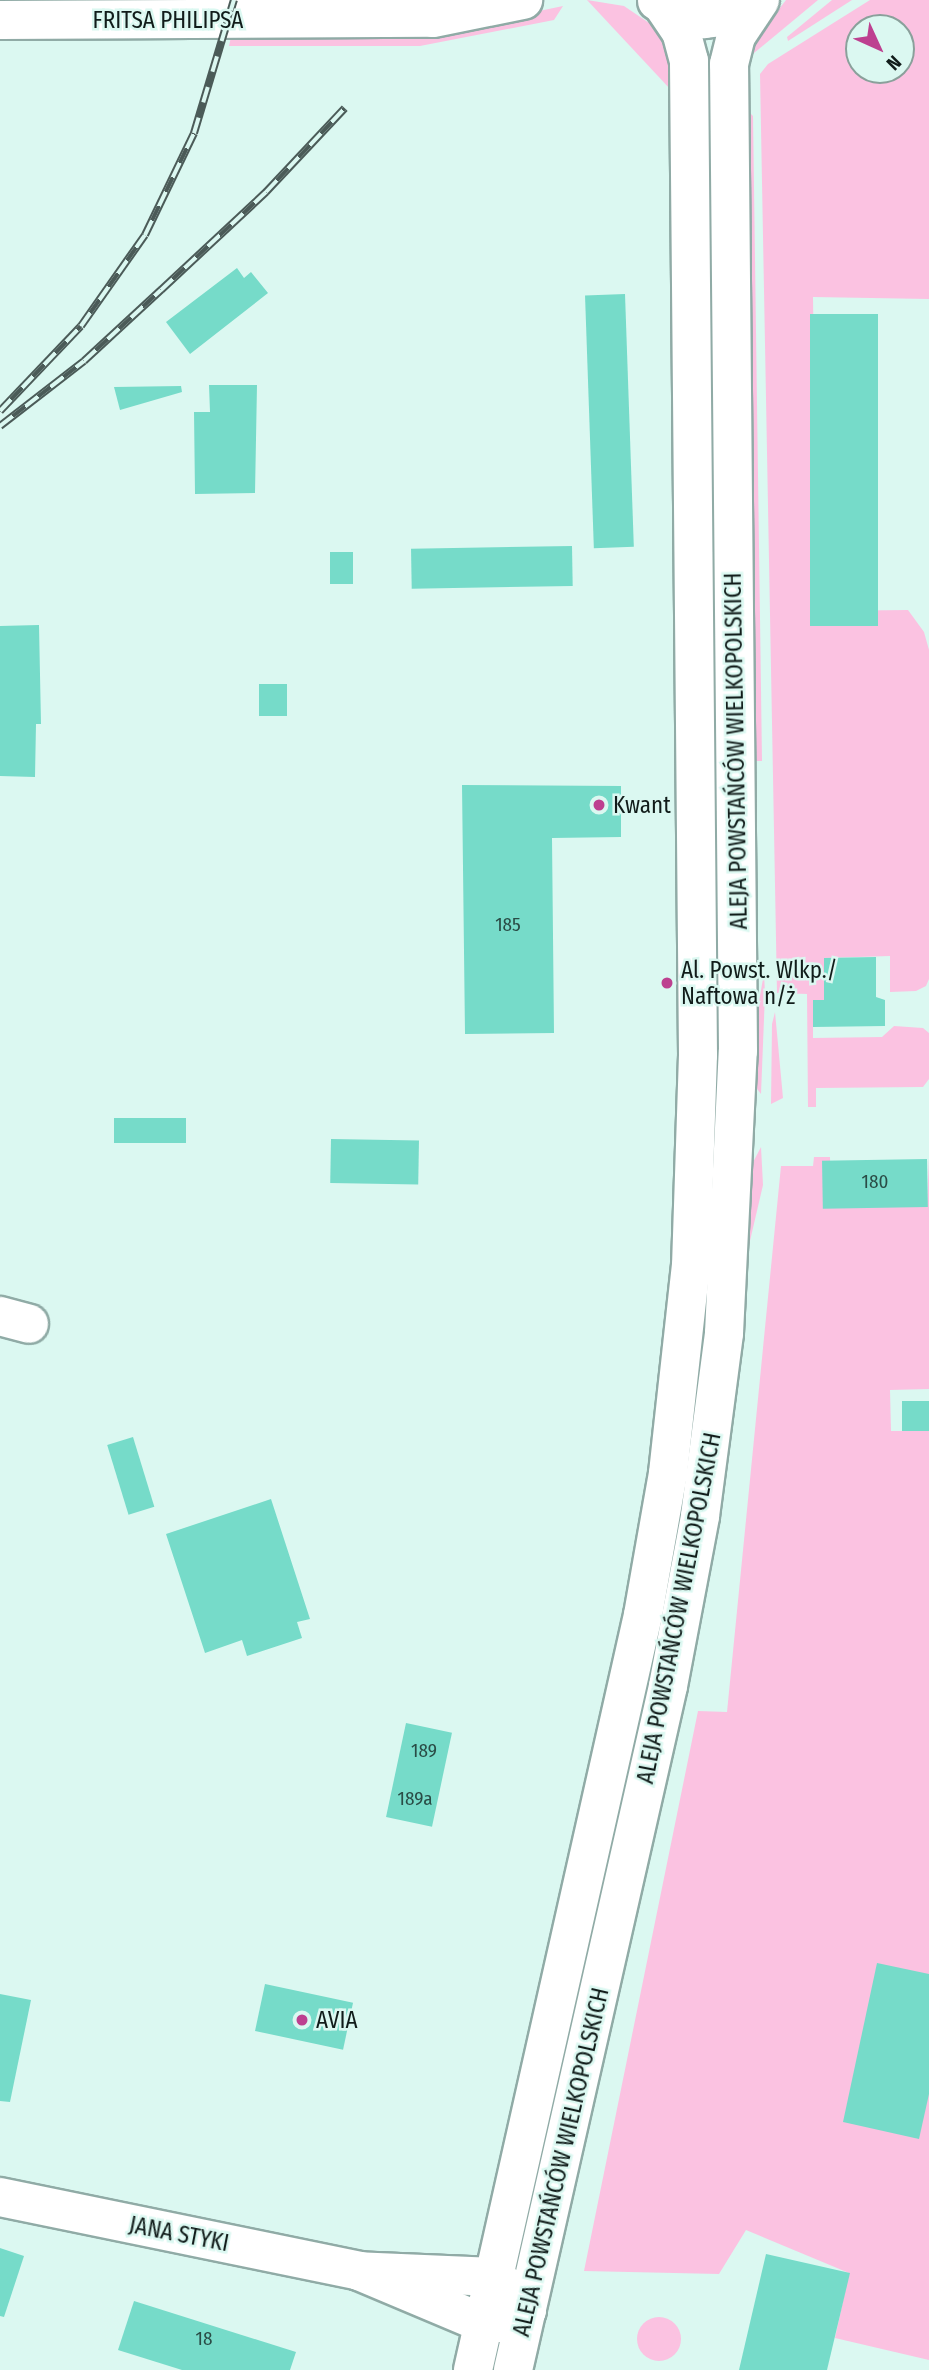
<!DOCTYPE html>
<meta charset="utf-8">
<style>
body{margin:0}
#map{position:relative;width:929px;height:2370px;overflow:hidden;background:#dbf8f1;font-family:"Fira Sans Condensed",sans-serif}
div>[style]{position:absolute}
.green>*{inset:0;background:#fbc2e1}
.round{border-radius:50%}
.building>*{inset:0;background:#76dbc9;transform-origin:0 0}
.roads{filter:drop-shadow(2px 0 #90aba6) drop-shadow(-2px 0 #90aba6) drop-shadow(0 2px #90aba6) drop-shadow(0 -2px #90aba6)}
.minor>*{height:38px;margin:-19px;padding:0 19px;transform-origin:19px;border-radius:19px;background:#fff}
.major>*{height:38px;margin:-19px;padding:0 19px;transform-origin:19px;border-radius:19px;background:#fff}
.rail>*{height:8px;margin-top:-4px;transform-origin:0;background:repeating-linear-gradient(90deg,#dbf8f1 0 16px,#4b5b58 0 32px);box-sizing:border-box;border-block:2px solid #4b5b58}
.dots>*{width:19px;height:19px;translate:-50% -50%;box-sizing:border-box;border:4px solid #dbf8f1;border-radius:50%}
span{translate:-50% -50%;white-space:nowrap;text-align:center;line-height:1.15;-webkit-text-stroke:5px #dbf8f1;paint-order:stroke}
.number-label{font-size:19px;color:#2a4c46}
.number-label span{-webkit-text-stroke-width:0}
.street-label{font-size:23px;color:#111c1a}
.poi-label{font-size:23px;color:#111c1a}
.left{translate:0 -50%;text-align:left}
.north{position:absolute;left:845px;top:14px;width:70px;height:70px;box-sizing:border-box;background:#dbf8f1;border:2px solid #8aa09b;border-radius:50%;rotate:135deg;font-size:19px;font-weight:700;line-height:28px;text-align:center;color:#111c1a}
.north::after{content:'';display:block;margin:auto;width:24px;height:32px;background:#bd4090;clip-path:polygon(50% 0,100% 100%,50% 72%,0 100%)}
</style>
<div id="map">
<div class="green">
<i style="clip-path:polygon(587px 0,624px 6px,655px 27px,673px 67px,671px 90px)"></i>
<i style="clip-path:polygon(786px 0,818px 0,748px 58px,747px 51px)"></i>
<i style="clip-path:polygon(832px 0,852px 0,788px 41px,787px 37px)"></i>
<i style="clip-path:polygon(evenodd,870px 0,929px 0,929px 299px,813px 297px,817px 611px,908px 610px,924px 632px,929px 650px,929px 979px,926px 986px,916px 991px,890px 992px,890px 956px,824px 958px,824px 1000px,813px 1001px,813px 1038px,882px 1037px,894px 1026px,923px 1028px,929px 1033px,929px 1079px,923px 1087px,816px 1088px,816px 1107px,808px 1107px,807px 994px,777px 993px,760px 74px,768px 64px,870px 0,859px 28px,901px 28px,901px 70px,859px 70px,859px 28px)"></i>
<i style="clip-path:polygon(563px 6px,554px 20px,420px 46px,229px 46px,231px 37px,438px 32px)"></i>
<i style="clip-path:polygon(746px 109px,753px 116px,762px 761px,750px 761px)"></i>
<i style="clip-path:polygon(764px 973px,765px 994px,761px 1094px,754px 1085px,754px 1030px)"></i>
<i style="clip-path:polygon(775px 1012px,783px 1098px,771px 1104px,772px 1024px)"></i>
<i style="clip-path:polygon(761px 1147px,763px 1185px,746px 1258px,749px 1170px)"></i>
<i style="clip-path:polygon(814px 1157px,830px 1157px,831px 1203px,927px 1203px,929px 1158px,929px 1389px,890px 1390px,891px 1431px,929px 1431px,929px 2360px,835px 2338px,849px 2273px,746px 2230px,719px 2274px,584px 2271px,698px 1711px,727px 1712px,781px 1166px,813px 1166px)"></i>
<i class="round" style="left:637px;top:2317px;width:44px;height:44px"></i>
</div>
<div class="building">
<i style="clip-path:polygon(237px 268px,244px 278px,251px 272px,268px 293px,190px 354px,166px 322px)"></i>
<i style="left:625px;top:294px;width:253px;height:40px;rotate:88deg"></i>
<i style="left:810px;top:314px;width:68px;height:312px"></i>
<i style="clip-path:polygon(209px 385px,257px 385px,255px 493px,195px 494px,194px 412px,210px 412px)"></i>
<i style="clip-path:polygon(181px 386px,182px 392px,120px 410px,114px 387px)"></i>
<i style="left:572px;top:546px;width:40px;height:161px;rotate:89deg"></i>
<i style="left:330px;top:552px;width:23px;height:32px"></i>
<i style="clip-path:polygon(39px 625px,41px 724px,36px 724px,35px 777px,0 776px,0 626px)"></i>
<i style="left:259px;top:684px;width:28px;height:32px"></i>
<i style="clip-path:polygon(462px 785px,621px 786px,621px 837px,552px 838px,554px 1033px,465px 1034px)"></i>
<i style="clip-path:polygon(876px 957px,876px 997px,885px 1000px,885px 1026px,813px 1027px,813px 1000px,824px 1000px,824px 958px)"></i>
<i style="left:186px;top:1118px;width:25px;height:72px;rotate:90deg"></i>
<i style="left:331px;top:1139px;width:88px;height:44px;rotate:1deg"></i>
<i style="left:927px;top:1159px;width:48px;height:105px;rotate:89deg"></i>
<i style="left:929px;top:1401px;width:30px;height:27px;rotate:90deg"></i>
<i style="left:133px;top:1437px;width:73px;height:27px;rotate:73deg"></i>
<i style="clip-path:polygon(271px 1499px,310px 1619px,297px 1622px,302px 1638px,247px 1656px,242px 1640px,205px 1653px,166px 1534px)"></i>
<i style="left:406px;top:1723px;width:47px;height:96px;rotate:12deg"></i>
<i style="clip-path:polygon(877px 1963px,929px 1974px,929px 2094px,919px 2139px,843px 2122px)"></i>
<i style="left:265px;top:1984px;width:90px;height:48px;rotate:12deg"></i>
<i style="clip-path:polygon(0 1994px,31px 2000px,10px 2102px,0 2101px)"></i>
<i style="clip-path:polygon(0 2248px,24px 2256px,4px 2317px,0 2316px)"></i>
<i style="clip-path:polygon(766px 2254px,850px 2273px,827px 2370px,739px 2370px)"></i>
<i style="clip-path:polygon(134px 2301px,296px 2352px,290px 2370px,182px 2370px,118px 2350px)"></i>
</div>
<div class="roads">
<div class="minor">
<i style="left:0;top:20px;width:433px;rotate:-0.3deg"></i>
<i style="left:433px;top:18px;width:92px;rotate:-11.3deg"></i>
<i style="left:0;top:1316px;width:30px;rotate:15deg"></i>
<i style="left:0;top:2197px;width:367px;rotate:11.6deg"></i>
<i style="left:359px;top:2271px;width:134px;rotate:22.8deg"></i>
<i style="left:483px;top:2323px;width:19px"></i>
<i style="left:502px;top:2323px;width:28px;rotate:-27deg"></i>
<i style="left:527px;top:2310px;width:22px;rotate:-126deg"></i>
<i style="left:514px;top:2292px;width:25px;rotate:-143deg"></i>
<i style="left:494px;top:2277px;width:135px;rotate:-177.5deg"></i>
</div>
<div class="major">
<i style="left:657px;top:1px;width:22px;rotate:32deg"></i>
<i style="left:676px;top:13px;width:28px;rotate:13deg"></i>
<i style="left:703px;top:19px;width:27px;rotate:-6deg"></i>
<i style="left:730px;top:16px;width:32px;rotate:-30deg"></i>
<i style="left:473px;top:2370px;width:774px;rotate:-77.31deg"></i>
<i style="left:643px;top:1615px;width:144px;rotate:-80deg"></i>
<i style="left:668px;top:1473px;width:208px;rotate:-83.7deg"></i>
<i style="left:691px;top:1266px;width:211px;rotate:-88.1deg"></i>
<i style="left:698px;top:1055px;width:994px;rotate:-90.52deg"></i>
<i style="left:689px;top:61px;width:30px;rotate:-105deg"></i>
<i style="left:681px;top:32px;width:30px;rotate:-124deg"></i>
<i style="left:513px;top:2370px;width:701px;rotate:-77.23deg"></i>
<i style="left:668px;top:1686px;width:173px;rotate:-79.3deg"></i>
<i style="left:700px;top:1516px;width:185px;rotate:-82.5deg"></i>
<i style="left:724px;top:1333px;width:282px;rotate:-87.2deg"></i>
<i style="left:738px;top:1051px;width:987px;rotate:-90.52deg"></i>
<i style="left:729px;top:64px;width:29px;rotate:-76deg"></i>
<i style="left:736px;top:36px;width:43px;rotate:-56.3deg"></i>
</div>
</div>
<div class="rail">
<i style="left:0;top:411px;width:117px;rotate:-46.4deg"></i>
<i style="left:81px;top:326px;width:111px;rotate:-54.9deg"></i>
<i style="left:145px;top:235px;width:113px;rotate:-64.3deg"></i>
<i style="left:194px;top:133px;width:139px;rotate:-73.3deg"></i>
<i style="left:0;top:426px;width:106px;rotate:-37.7deg"></i>
<i style="left:84px;top:361px;width:105px;rotate:-42.7deg"></i>
<i style="left:161px;top:290px;width:144px;rotate:-43deg"></i>
<i style="left:266px;top:192px;width:115px;rotate:-46.8deg"></i>
</div>
<div class="dots">
<i style="left:599px;top:805px;background:#bd4090"></i>
<i style="left:667px;top:983px;background:#bd4090"></i>
<i style="left:302px;top:2020px;background:#bd4090"></i>
</div>
<div class="number-label">
<span style="left:508px;top:925px">185</span>
<span style="left:875px;top:1182px">180</span>
<span style="left:424px;top:1751px">189</span>
<span style="left:415px;top:1799px">189a</span>
<span style="left:204px;top:2339px">18</span>
</div>
<div class="street-label">
<span style="left:168px;top:20px">FRITSA PHILIPSA</span>
<span style="left:736px;top:751px;rotate:-91deg">ALEJA POWSTAŃCÓW WIELKOPOLSKICH</span>
<span style="left:679px;top:1608px;rotate:-79deg">ALEJA POWSTAŃCÓW WIELKOPOLSKICH</span>
<span style="left:561px;top:2162px;rotate:-77deg">ALEJA POWSTAŃCÓW WIELKOPOLSKICH</span>
<span style="left:179px;top:2234px;rotate:11deg">JANA STYKI</span>
</div>
<div class="poi-label">
<span class="left" style="left:613px;top:805px">Kwant</span>
<span class="left" style="left:681px;top:983px">Al. Powst. Wlkp./<br>Naftowa n/ż</span>
<span class="left" style="left:316px;top:2020px">AVIA</span>
</div>
<div class="north">N</div>
</div>
